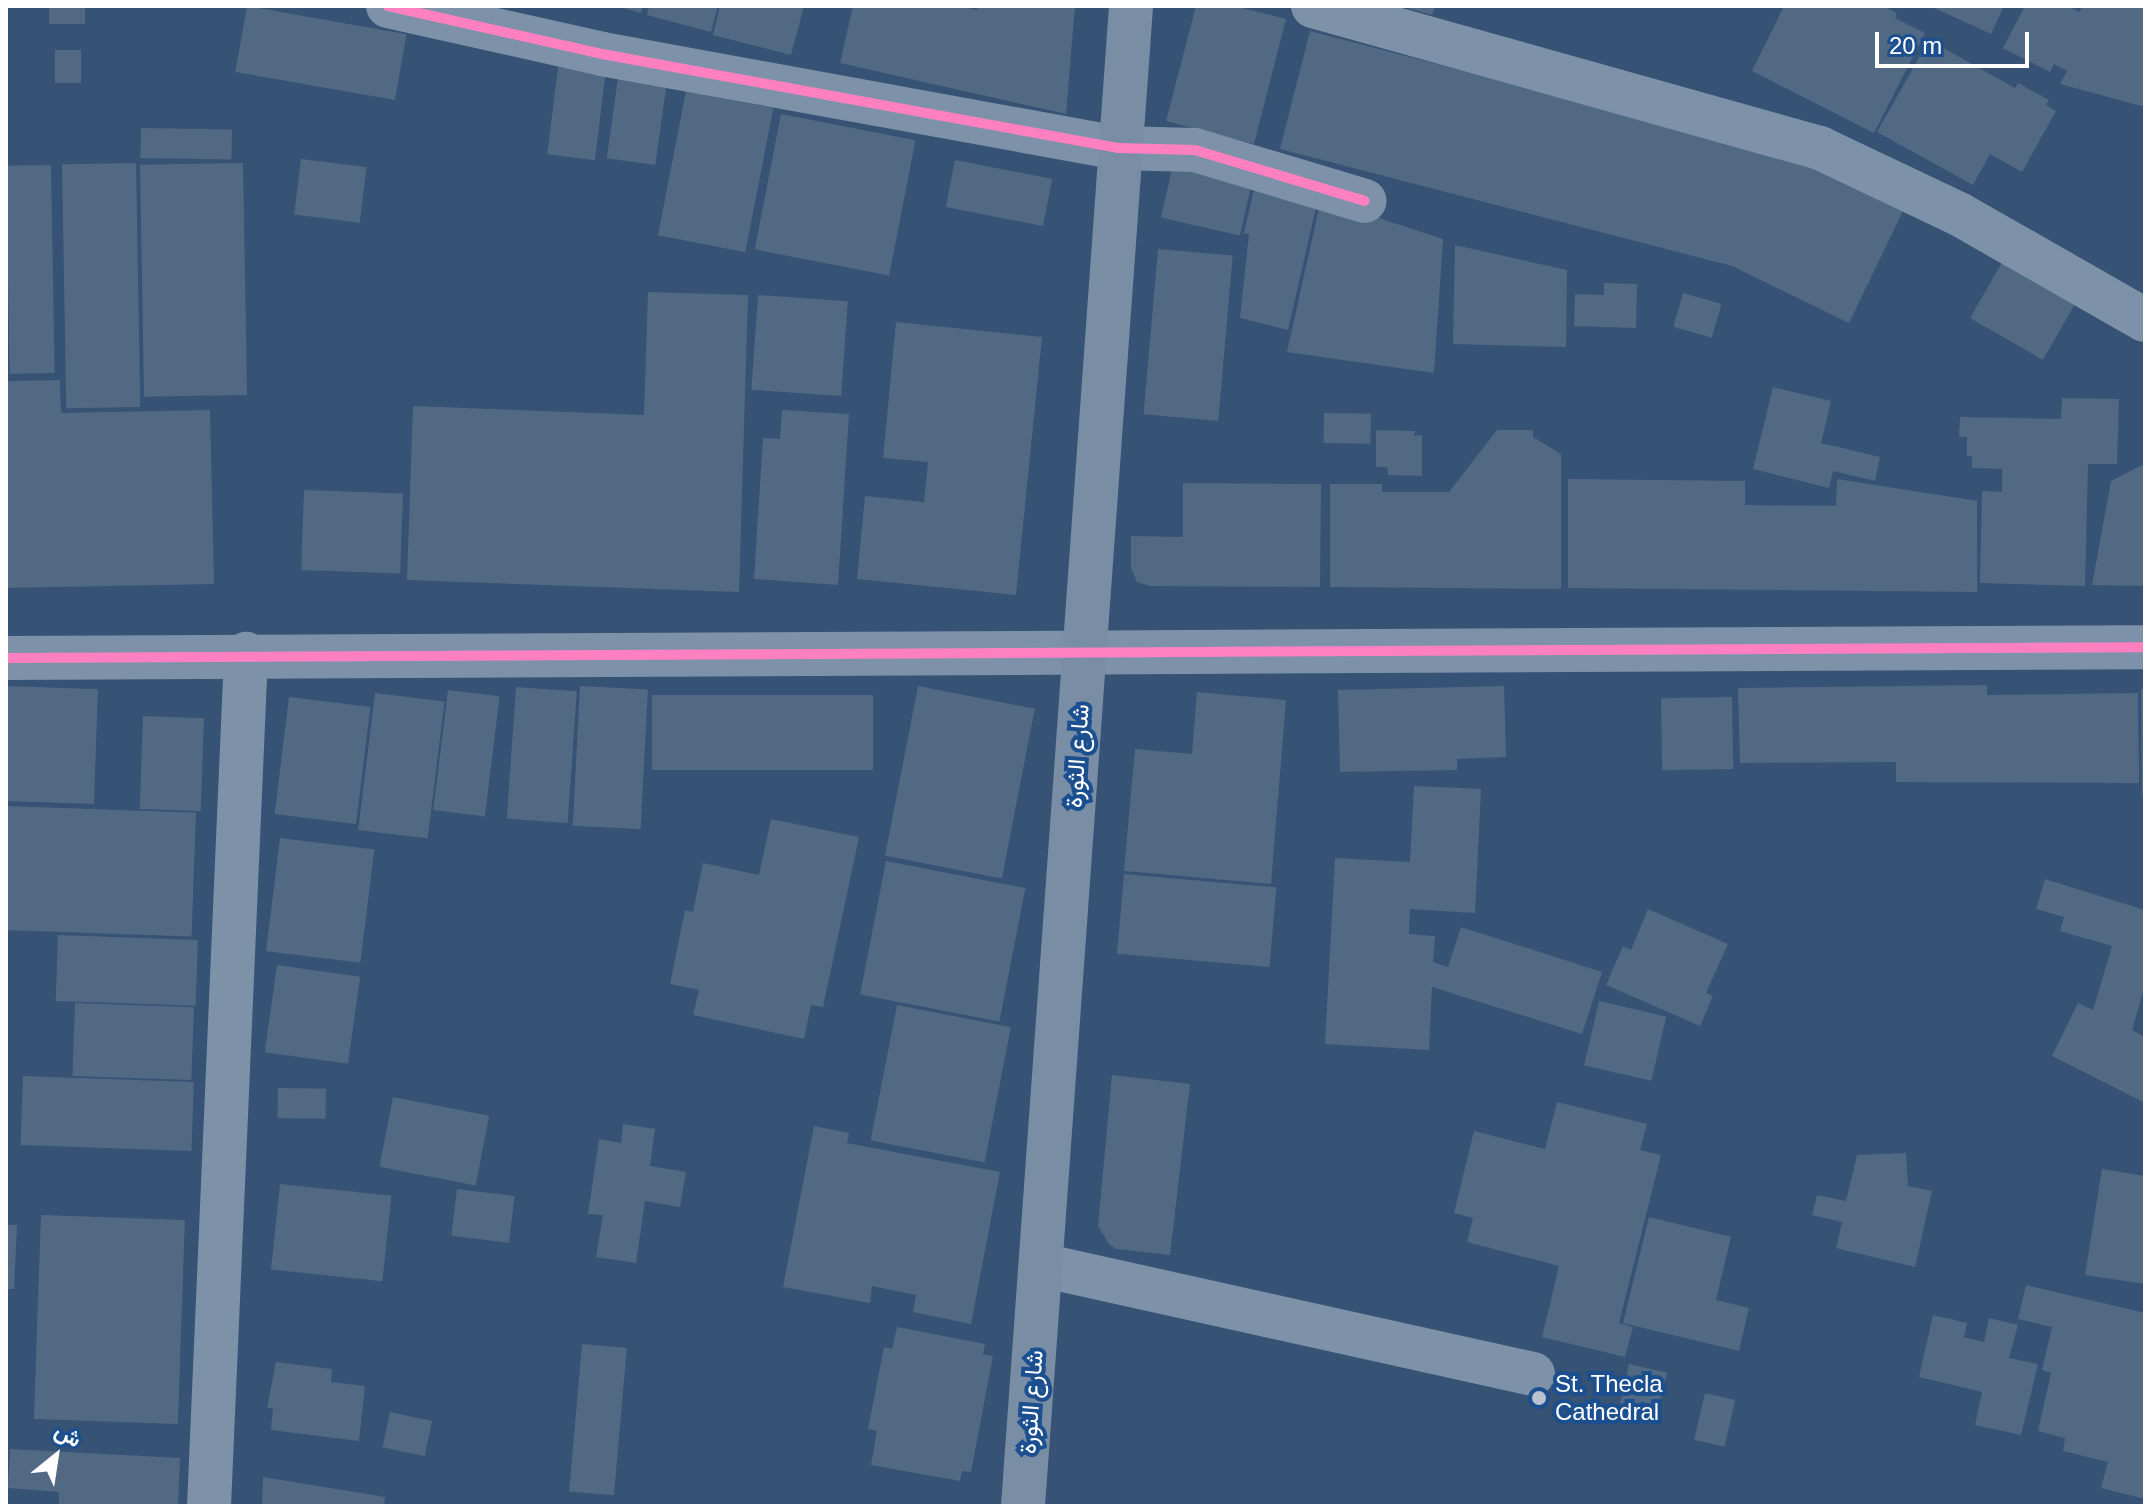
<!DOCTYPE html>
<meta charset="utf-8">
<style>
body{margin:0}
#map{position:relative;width:2151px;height:1512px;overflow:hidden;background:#365274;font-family:Arial,Vazirmatn,sans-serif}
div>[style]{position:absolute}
.building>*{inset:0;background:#526984;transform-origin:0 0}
.minor>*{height:44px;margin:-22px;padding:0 22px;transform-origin:22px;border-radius:22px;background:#7d92a8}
.tertiary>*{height:44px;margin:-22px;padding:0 22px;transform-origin:22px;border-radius:22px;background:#7d92a8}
.secondary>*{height:44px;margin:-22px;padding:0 22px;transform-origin:22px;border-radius:22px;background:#798da4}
.cycleway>*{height:10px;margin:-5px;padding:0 5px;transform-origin:5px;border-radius:5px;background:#ff80c0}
.dots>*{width:22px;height:22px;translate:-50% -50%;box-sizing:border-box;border:4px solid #1b4f8f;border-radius:50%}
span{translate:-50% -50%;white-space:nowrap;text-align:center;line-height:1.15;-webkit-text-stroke:8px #1b4f8f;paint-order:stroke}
.street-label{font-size:24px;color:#fff}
.poi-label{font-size:24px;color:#fff}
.left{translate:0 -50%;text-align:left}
.frame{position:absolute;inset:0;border:8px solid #fff;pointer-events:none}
.north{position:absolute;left:16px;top:1416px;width:80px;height:80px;-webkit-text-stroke:6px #1b4f8f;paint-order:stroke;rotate:30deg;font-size:22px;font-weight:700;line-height:32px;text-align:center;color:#fff}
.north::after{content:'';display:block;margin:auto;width:28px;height:36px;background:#fff;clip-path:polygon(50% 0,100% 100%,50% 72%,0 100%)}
.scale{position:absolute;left:1875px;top:32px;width:154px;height:36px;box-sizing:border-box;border:4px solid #fff;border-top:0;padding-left:10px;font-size:24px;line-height:28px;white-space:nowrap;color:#fff;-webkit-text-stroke:6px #1b4f8f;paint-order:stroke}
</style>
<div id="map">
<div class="building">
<i style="left:49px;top:6px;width:36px;height:18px"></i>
<i style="left:247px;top:6px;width:162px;height:67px;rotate:10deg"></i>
<i style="clip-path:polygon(617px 6px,643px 6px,641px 13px)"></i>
<i style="clip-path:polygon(649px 6px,718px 6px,711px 32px,647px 15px)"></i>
<i style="clip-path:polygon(720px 6px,804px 6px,791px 55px,713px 35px)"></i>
<i style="clip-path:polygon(853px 6px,961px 6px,977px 10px,978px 6px,1075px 6px,1066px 114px,840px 63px)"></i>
<i style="clip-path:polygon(1196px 6px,1235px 6px,1286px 19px,1254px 144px,1166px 121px)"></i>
<i style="clip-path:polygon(1400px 6px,1435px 6px,1432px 15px)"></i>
<i style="clip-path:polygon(1784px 6px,1883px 6px,1897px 13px,1895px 18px,1925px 33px,1874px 133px,1752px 71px)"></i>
<i style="clip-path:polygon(1930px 6px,2004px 6px,1991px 34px)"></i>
<i style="clip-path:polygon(2025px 6px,2068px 6px,2079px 12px,2083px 6px,2145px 6px,2145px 107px,2060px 84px,2067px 71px,2054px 64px,2050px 72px,2003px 48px)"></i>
<i style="clip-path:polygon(1310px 31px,1787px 155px,1903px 211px,1849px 323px,1732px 266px,1280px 149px)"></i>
<i style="clip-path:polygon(1929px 40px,2015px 88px,2018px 83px,2049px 100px,2046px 105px,2056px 111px,2022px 172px,1990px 154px,1973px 185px,1877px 132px)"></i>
<i style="left:55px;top:50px;width:26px;height:33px"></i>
<i style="left:558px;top:67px;width:48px;height:88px;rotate:7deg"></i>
<i style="left:618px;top:78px;width:49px;height:81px;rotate:8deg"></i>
<i style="left:686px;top:91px;width:89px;height:147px;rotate:11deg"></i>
<i style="left:781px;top:114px;width:137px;height:138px;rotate:11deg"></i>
<i style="left:141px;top:128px;width:91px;height:30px;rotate:1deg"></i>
<i style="left:1175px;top:156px;width:81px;height:63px;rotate:13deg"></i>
<i style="left:301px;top:159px;width:66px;height:56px;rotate:7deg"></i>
<i style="left:955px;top:160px;width:99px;height:48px;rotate:11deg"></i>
<i style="left:136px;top:163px;width:244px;height:74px;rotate:89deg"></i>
<i style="left:243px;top:163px;width:232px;height:103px;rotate:89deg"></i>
<i style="left:51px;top:165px;width:208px;height:45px;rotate:89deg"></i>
<i style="clip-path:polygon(1255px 185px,1318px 199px,1288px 330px,1240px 318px,1249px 234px,1244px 233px)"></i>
<i style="clip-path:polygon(1321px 199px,1443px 239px,1434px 373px,1287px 352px)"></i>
<i style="clip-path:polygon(1455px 245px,1567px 270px,1566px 347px,1453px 344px)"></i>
<i style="left:1158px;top:249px;width:75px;height:166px;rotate:5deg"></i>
<i style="left:2004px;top:259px;width:84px;height:68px;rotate:30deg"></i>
<i style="clip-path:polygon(1604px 283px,1637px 284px,1636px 328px,1574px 326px,1575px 294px,1604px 295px)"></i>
<i style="clip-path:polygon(648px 292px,748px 295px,739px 592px,407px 580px,413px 406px,644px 415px)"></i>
<i style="left:1683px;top:293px;width:40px;height:35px;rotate:16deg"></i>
<i style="left:758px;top:295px;width:90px;height:95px;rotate:4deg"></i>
<i style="clip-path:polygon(896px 322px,1042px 337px,1016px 595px,857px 579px,865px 496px,924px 502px,928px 462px,883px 458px)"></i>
<i style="clip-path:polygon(60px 380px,61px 413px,210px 410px,214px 584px,6px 588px,6px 381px)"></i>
<i style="clip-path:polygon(1773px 387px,1831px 401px,1821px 443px,1880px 457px,1875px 481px,1833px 471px,1829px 488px,1753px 469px)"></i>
<i style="clip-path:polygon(2062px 398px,2119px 399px,2117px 464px,2088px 464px,2085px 586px,1980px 583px,1982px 491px,2002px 492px,2002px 469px,1972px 468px,1972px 456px,1967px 456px,1967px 437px,1959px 437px,1960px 417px,2061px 419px)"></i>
<i style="clip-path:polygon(782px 410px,849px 414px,838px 585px,754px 579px,763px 438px,780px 439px)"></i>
<i style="left:1324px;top:413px;width:47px;height:30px;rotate:1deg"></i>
<i style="clip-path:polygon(1376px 430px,1415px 431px,1414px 436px,1422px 435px,1422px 476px,1388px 475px,1387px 467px,1376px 467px)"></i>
<i style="clip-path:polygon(1497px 430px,1533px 430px,1533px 437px,1561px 454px,1561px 589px,1330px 587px,1330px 484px,1382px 484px,1382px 492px,1449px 492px)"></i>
<i style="clip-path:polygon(2142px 465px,2145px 465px,2145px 586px,2092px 585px,2111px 481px)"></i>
<i style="clip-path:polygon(1568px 479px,1745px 481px,1745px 505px,1836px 506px,1837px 479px,1977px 501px,1977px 592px,1568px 588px)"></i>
<i style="clip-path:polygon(1183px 483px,1321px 484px,1320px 587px,1150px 586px,1137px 582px,1131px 568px,1131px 536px,1183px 537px)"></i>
<i style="left:304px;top:490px;width:99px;height:80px;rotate:2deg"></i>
<i style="clip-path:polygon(1987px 685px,1987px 695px,2138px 693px,2139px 783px,1896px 782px,1896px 762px,1740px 763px,1738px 688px)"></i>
<i style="left:7px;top:686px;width:91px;height:115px;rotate:2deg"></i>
<i style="left:580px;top:686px;width:68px;height:140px;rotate:3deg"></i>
<i style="left:918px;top:686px;width:119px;height:173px;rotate:11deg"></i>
<i style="clip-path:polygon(1504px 686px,1506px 757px,1457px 759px,1457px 770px,1340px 772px,1338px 690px)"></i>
<i style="left:516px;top:687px;width:61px;height:132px;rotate:4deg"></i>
<i style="clip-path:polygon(2145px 688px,2145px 796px,2142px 796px,2141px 689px)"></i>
<i style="left:448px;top:690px;width:52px;height:121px;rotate:7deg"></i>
<i style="clip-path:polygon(1197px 692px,1286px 700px,1271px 884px,1124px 871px,1135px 749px,1192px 754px)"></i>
<i style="left:375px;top:693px;width:70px;height:138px;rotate:7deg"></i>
<i style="left:652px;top:695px;width:221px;height:75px"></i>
<i style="left:289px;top:697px;width:82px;height:118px;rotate:7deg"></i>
<i style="left:1732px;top:697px;width:72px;height:71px;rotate:89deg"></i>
<i style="left:143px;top:716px;width:61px;height:93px;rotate:2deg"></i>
<i style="clip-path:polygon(1414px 786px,1481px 789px,1475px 913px,1410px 909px,1409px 934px,1435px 936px,1433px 962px,1448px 967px,1461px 927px,1602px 972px,1582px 1034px,1432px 987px,1429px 1050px,1325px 1044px,1335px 858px,1410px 862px)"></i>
<i style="left:6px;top:806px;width:190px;height:124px;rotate:2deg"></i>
<i style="clip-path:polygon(771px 819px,859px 837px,823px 1007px,811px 1005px,804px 1039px,693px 1015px,699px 990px,670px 984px,685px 910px,693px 912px,703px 863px,759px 875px)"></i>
<i style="left:280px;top:838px;width:95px;height:114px;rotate:7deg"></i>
<i style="left:886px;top:861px;width:142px;height:136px;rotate:11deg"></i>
<i style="left:1124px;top:874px;width:153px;height:80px;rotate:5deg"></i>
<i style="clip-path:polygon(2045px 879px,2145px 910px,2145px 985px,2132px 1030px,2145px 1037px,2145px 1103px,2052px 1056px,2078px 1003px,2093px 1010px,2112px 946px,2060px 931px,2064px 917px,2036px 909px)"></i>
<i style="clip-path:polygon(1648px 909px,1728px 944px,1706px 993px,1713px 996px,1700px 1026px,1606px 985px,1623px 946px,1631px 950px)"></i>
<i style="left:58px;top:935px;width:140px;height:66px;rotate:2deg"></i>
<i style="left:277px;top:965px;width:84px;height:88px;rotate:8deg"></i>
<i style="left:1599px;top:1001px;width:69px;height:66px;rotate:13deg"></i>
<i style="left:75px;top:1003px;width:119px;height:73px;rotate:2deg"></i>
<i style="left:897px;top:1005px;width:116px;height:138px;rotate:11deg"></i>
<i style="clip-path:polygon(1112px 1075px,1190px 1084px,1170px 1255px,1116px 1249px,1109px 1244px,1098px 1226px)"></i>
<i style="left:23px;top:1076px;width:171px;height:69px;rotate:2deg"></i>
<i style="left:278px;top:1088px;width:48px;height:30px;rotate:1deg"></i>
<i style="left:393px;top:1097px;width:98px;height:71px;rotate:11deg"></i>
<i style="clip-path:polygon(1557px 1102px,1647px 1124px,1640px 1150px,1661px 1155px,1619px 1323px,1633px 1327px,1625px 1357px,1542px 1337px,1559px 1266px,1467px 1242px,1473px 1218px,1454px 1213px,1474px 1131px,1545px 1149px)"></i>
<i style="clip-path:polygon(623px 1124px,655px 1129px,650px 1166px,686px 1172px,680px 1207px,645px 1201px,636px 1263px,596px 1257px,603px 1215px,588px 1214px,599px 1139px,621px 1143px)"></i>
<i style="clip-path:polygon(814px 1126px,849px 1133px,847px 1143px,1000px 1172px,971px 1324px,913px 1312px,916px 1295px,872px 1286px,870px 1303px,783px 1287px)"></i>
<i style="clip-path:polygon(1906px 1153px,1908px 1186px,1932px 1191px,1915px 1267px,1836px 1248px,1842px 1222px,1812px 1215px,1817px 1195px,1846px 1201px,1857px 1155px)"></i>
<i style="clip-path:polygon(2102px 1169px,2145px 1176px,2145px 1284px,2085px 1275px)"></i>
<i style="left:280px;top:1184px;width:112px;height:86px;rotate:6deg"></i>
<i style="left:457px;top:1189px;width:58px;height:47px;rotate:7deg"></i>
<i style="left:41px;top:1215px;width:144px;height:204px;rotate:2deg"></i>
<i style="clip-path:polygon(1649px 1217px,1731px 1237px,1716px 1300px,1749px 1308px,1739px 1351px,1623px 1323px)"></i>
<i style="clip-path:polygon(6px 1225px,17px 1225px,14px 1289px,6px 1289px)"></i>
<i style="clip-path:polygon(2026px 1285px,2145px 1313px,2145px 1499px,2101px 1488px,2108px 1462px,2063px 1451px,2065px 1438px,2038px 1431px,2051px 1373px,2042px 1370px,2052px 1327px,2018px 1319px)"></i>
<i style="clip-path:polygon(1933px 1315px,1967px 1323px,1964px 1337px,1984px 1342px,1989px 1318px,2018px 1325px,2009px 1358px,2038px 1364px,2021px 1435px,1975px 1425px,1982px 1392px,1919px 1377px)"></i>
<i style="clip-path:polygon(897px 1327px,985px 1344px,983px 1354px,993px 1356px,971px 1472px,962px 1471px,960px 1481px,871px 1465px,877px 1431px,868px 1429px,884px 1347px,892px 1349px)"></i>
<i style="left:582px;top:1344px;width:45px;height:148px;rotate:5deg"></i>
<i style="clip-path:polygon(276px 1362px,332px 1369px,331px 1382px,365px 1386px,359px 1441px,271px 1430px,273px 1408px,267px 1408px)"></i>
<i style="left:1629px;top:1364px;width:39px;height:48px;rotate:13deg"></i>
<i style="left:1705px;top:1393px;width:31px;height:48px;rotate:13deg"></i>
<i style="left:390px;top:1412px;width:43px;height:36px;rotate:12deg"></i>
<i style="clip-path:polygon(10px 1449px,180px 1458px,178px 1506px,59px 1506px,59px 1492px,8px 1488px)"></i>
<i style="clip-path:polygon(263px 1477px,385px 1497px,384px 1506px,262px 1506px)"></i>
</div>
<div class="minor">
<i style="left:388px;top:6px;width:219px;rotate:12.6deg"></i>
<i style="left:602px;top:54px;width:524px;rotate:10.32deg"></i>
<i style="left:1118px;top:148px;width:77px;rotate:1.5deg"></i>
<i style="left:1195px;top:150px;width:177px;rotate:16.7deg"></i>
<i style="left:1313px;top:6px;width:527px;rotate:15.65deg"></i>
<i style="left:1820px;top:148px;width:154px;rotate:25.4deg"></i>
<i style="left:1959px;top:214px;width:214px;rotate:29.7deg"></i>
<i style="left:6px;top:658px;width:2139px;rotate:-0.29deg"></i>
<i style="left:1041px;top:1265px;width:504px;rotate:12.49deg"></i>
</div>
<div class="tertiary">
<i style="left:209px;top:1506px;width:853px;rotate:-87.51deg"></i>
</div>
<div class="secondary">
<i style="left:1023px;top:1506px;width:1504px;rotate:-85.88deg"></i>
</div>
<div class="cycleway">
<i style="left:388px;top:6px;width:219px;rotate:12.6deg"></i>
<i style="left:602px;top:54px;width:524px;rotate:10.32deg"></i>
<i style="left:1118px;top:148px;width:77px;rotate:1.5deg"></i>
<i style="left:1195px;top:150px;width:177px;rotate:16.7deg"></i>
<i style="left:6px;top:658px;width:2139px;rotate:-0.29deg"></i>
</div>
<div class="dots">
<i style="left:1539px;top:1398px;background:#b9c2ce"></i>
</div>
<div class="street-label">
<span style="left:1077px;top:756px;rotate:-86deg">شارع الثورة</span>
<span style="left:1031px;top:1402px;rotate:-86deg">شارع الثورة</span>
</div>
<div class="poi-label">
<span class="left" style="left:1555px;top:1398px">St. Thecla<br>Cathedral</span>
</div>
<div class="frame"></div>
<div class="north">ش</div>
<div class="scale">20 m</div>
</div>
